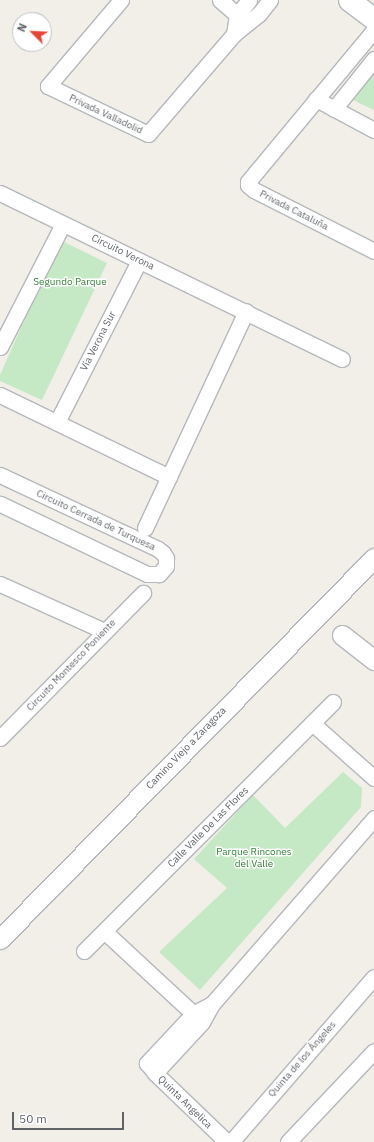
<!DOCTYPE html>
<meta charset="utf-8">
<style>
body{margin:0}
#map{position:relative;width:374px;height:1142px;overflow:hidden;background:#f1efe8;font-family:"IBM Plex Sans",sans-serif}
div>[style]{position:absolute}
.green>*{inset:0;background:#c5e8c5}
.roads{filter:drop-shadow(1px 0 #b5b8bc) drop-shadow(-1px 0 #b5b8bc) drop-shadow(0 1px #b5b8bc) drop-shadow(0 -1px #b5b8bc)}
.minor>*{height:15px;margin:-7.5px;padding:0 7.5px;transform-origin:7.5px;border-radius:7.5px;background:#fff}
.tertiary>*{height:19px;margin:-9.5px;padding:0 9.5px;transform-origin:9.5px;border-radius:9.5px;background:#fff}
.secondary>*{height:21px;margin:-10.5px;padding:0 10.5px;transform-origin:10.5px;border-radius:10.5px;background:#fff}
span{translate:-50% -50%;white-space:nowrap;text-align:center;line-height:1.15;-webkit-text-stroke:3px #fff;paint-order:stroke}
.street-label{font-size:10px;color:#5f6368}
.park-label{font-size:10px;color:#348238}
.north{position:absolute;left:12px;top:12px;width:40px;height:40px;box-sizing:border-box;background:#fff;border:1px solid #bfc1c3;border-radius:50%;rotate:294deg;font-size:11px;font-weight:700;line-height:16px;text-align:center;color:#5f6368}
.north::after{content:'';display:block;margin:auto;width:14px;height:18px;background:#ea4335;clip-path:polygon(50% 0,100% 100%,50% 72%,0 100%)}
.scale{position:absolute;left:12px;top:1112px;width:112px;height:18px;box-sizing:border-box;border:2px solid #5f6368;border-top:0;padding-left:5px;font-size:12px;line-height:14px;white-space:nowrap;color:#5f6368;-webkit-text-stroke:3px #fff;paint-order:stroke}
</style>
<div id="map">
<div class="green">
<i style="clip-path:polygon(374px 74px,374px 110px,353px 100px)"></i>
<i style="clip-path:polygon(60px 240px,107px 263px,42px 400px,0 381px,0 375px)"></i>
<i style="clip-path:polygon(343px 772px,362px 788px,361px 807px,200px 990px,159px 952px,227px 888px,194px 859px,253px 795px,285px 828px)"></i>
</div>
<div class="roads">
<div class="minor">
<i style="left:121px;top:0;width:113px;rotate:130.3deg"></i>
<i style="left:48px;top:86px;width:111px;rotate:25.6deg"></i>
<i style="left:148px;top:134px;width:132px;rotate:-49.3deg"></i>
<i style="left:234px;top:34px;width:32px;rotate:-39deg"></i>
<i style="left:259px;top:14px;width:18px;rotate:-52deg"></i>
<i style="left:220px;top:0;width:33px;rotate:41deg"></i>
<i style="left:374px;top:30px;width:197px;rotate:129.7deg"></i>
<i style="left:248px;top:182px;width:3px;rotate:90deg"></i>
<i style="left:248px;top:185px;width:8px;rotate:40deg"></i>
<i style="left:254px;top:190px;width:135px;rotate:26.9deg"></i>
<i style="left:234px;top:34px;width:19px;rotate:-81deg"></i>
<i style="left:237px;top:15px;width:19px;rotate:-51deg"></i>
<i style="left:316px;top:99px;width:66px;rotate:28.1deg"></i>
<i style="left:334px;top:109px;width:64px;rotate:-51.3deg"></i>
<i style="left:0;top:193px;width:380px;rotate:25.9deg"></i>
<i style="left:0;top:347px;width:138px;rotate:-62.9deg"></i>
<i style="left:0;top:395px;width:188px;rotate:25.9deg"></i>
<i style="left:57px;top:422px;width:181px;rotate:-63deg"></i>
<i style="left:0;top:475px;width:174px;rotate:25.1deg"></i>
<i style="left:158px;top:549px;width:6px;rotate:39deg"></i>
<i style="left:163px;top:553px;width:6px;rotate:59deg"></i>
<i style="left:166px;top:558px;width:8px;rotate:90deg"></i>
<i style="left:166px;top:566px;width:11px;rotate:131deg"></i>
<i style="left:159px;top:574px;width:12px;rotate:180deg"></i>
<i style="left:147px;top:574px;width:163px;rotate:-154.5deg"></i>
<i style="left:145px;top:528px;width:239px;rotate:-65deg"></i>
<i style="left:0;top:584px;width:114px;rotate:24.3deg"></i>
<i style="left:312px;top:723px;width:83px;rotate:41.6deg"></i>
<i style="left:0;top:738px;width:204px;rotate:-45.4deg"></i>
<i style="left:104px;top:931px;width:131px;rotate:42.8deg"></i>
<i style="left:84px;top:951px;width:352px;rotate:-45deg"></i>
<i style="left:212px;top:1004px;width:20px;rotate:153deg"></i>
<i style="left:194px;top:1013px;width:69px;rotate:133.2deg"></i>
<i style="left:147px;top:1063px;width:13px;rotate:51deg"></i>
<i style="left:155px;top:1073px;width:100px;rotate:43.8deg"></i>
<i style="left:155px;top:1073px;width:69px;rotate:-47.3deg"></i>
<i style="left:202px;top:1022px;width:21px;rotate:-61deg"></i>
<i style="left:212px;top:1004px;width:247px;rotate:-48.9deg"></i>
<i style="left:231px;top:1142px;width:218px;rotate:-49.1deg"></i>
<i style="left:288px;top:1142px;width:125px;rotate:-46.6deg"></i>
</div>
<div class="tertiary">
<i style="left:342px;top:635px;width:41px;rotate:38deg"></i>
<i style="left:0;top:939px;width:534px;rotate:-45.53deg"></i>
</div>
<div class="secondary">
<i style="left:349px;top:0;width:31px;rotate:37deg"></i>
</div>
</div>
<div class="street-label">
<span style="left:106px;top:114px;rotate:25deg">Privada Valladolid</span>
<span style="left:294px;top:210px;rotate:27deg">Privada Cataluña</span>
<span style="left:123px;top:252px;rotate:26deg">Circuito Verona</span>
<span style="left:98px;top:341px;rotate:-63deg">Vía Verona Sur</span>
<span style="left:96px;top:520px;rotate:25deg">Circuito Cerrada de Turquesa</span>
<span style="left:71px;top:665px;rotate:-46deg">Circuito Montesco Poniente</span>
<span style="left:186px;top:748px;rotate:-46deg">Camino Viejo a Zaragoza</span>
<span style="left:208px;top:827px;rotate:-45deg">Calle Valle De Las Flores</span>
<span style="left:302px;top:1059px;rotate:-49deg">Quinta de los Ángeles</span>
<span style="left:185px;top:1102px;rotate:44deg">Quinta Angelica</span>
</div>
<div class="park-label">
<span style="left:70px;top:282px">Segundo Parque</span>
<span style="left:254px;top:857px">Parque Rincones<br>del Valle</span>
</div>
<div class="north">N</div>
<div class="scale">50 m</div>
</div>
